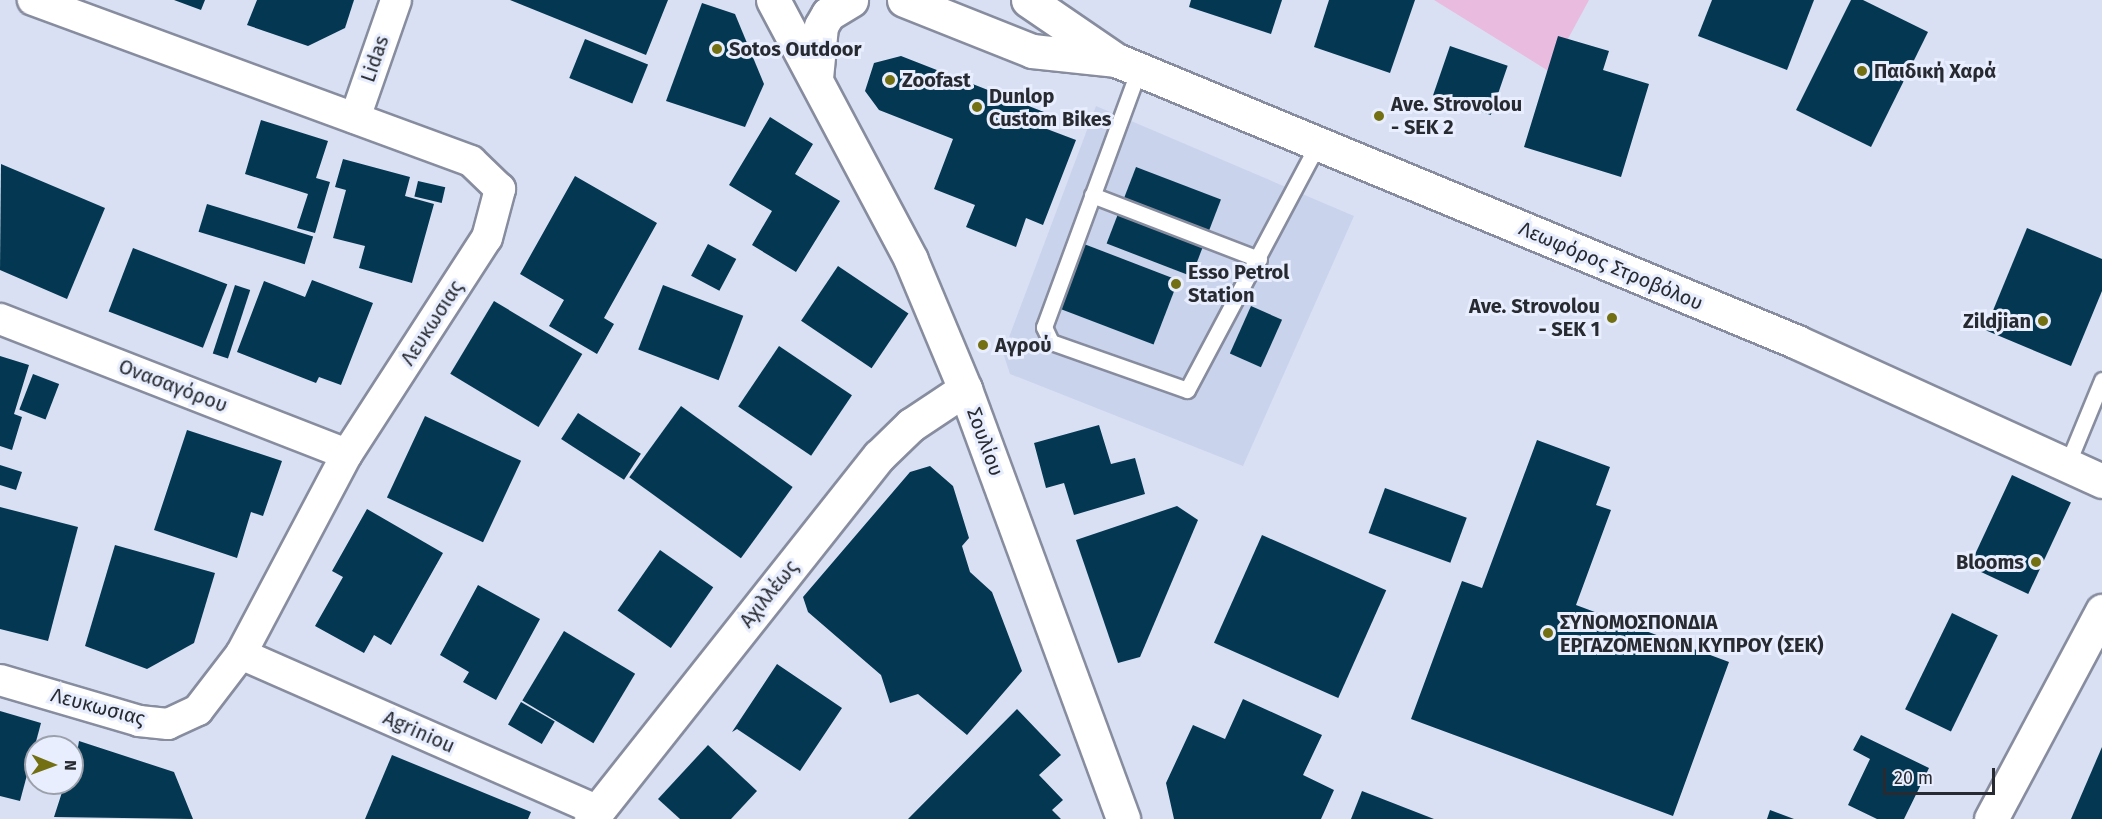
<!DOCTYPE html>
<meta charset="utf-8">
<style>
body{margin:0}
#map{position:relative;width:2102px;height:819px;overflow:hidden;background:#d9e0f4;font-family:"Fira Sans",sans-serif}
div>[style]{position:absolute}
.built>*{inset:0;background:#c9d3ec}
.green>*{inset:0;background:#e9bbdf}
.building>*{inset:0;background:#043751;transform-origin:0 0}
.roads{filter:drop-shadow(2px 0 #878d9f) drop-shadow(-2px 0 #878d9f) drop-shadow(0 2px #878d9f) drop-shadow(0 -2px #878d9f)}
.service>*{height:15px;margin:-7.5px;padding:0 7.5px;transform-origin:7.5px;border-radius:7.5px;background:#fff}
.minor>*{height:30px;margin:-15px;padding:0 15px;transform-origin:15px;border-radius:15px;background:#fff}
.tertiary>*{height:33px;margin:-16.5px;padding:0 16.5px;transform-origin:16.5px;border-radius:16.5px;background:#fff}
.primary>*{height:33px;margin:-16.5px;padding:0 16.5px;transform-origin:16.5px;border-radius:16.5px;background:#fff}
.dots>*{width:16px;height:16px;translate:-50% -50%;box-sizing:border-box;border:3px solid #e8eefd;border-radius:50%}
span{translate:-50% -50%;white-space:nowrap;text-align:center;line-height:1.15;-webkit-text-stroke:6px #e8eefd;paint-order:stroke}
.poi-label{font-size:20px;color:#272a31;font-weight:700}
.left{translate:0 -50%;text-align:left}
.right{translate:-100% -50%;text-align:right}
.street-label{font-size:20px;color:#272a31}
.north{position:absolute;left:24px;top:735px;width:60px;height:60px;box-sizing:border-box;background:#e8eefd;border:2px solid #9ba0ab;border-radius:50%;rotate:91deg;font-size:16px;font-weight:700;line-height:24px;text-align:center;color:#272a31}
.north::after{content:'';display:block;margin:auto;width:21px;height:27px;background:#727012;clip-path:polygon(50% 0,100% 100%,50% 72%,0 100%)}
.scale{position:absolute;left:1883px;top:768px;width:112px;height:27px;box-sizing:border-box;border:3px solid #272a31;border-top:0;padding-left:8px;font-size:18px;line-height:21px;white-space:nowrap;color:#272a31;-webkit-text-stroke:4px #e8eefd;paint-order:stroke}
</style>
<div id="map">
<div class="built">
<i style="clip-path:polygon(1096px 106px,1354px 216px,1243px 466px,1010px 374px,1003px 353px)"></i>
</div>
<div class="green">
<i style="clip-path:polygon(1434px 0,1589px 0,1550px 72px)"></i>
</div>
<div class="building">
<i style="clip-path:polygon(174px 0,205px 0,201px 10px)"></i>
<i style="clip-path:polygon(257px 0,354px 0,345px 28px,308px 46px,247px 25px)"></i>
<i style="clip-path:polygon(510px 0,668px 0,646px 55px)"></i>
<i style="clip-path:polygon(1191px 0,1282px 0,1271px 34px,1189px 7px)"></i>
<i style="clip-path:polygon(1329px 0,1415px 0,1390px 73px,1314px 47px)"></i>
<i style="clip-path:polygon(1712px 0,1814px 0,1787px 70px,1698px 36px)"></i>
<i style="clip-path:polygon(1851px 0,1863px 0,1928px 32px,1871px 147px,1796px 110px)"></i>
<i style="clip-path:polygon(702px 3px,735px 14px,764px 84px,745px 127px,666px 101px)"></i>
<i style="clip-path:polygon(1558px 36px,1609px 51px,1603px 70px,1649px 84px,1621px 177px,1524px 147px)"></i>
<i style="left:585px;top:39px;width:68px;height:42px;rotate:22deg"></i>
<i style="left:1450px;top:46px;width:61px;height:52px;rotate:19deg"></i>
<i style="clip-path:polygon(901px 56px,1044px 112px,1039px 126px,1076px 140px,1043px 225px,1026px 218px,1016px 247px,966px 227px,975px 205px,934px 189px,953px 139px,879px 110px,865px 91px,874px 63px)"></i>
<i style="clip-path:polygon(770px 117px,813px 144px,795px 174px,840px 201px,796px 272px,752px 245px,772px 211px,729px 185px)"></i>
<i style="clip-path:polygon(261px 120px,328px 141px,316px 178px,330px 182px,315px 233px,297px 228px,308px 194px,245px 174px)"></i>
<i style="clip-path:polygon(343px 159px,410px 177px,405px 196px,434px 204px,412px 283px,359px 268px,365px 246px,333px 238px,346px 190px,335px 187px)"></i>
<i style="clip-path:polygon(1px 164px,105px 208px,67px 299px,0 270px)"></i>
<i style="left:1136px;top:167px;width:91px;height:82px;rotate:21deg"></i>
<i style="clip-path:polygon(575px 176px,657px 223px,604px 318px,614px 324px,597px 354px,549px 326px,564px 300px,520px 274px)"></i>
<i style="left:418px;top:181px;width:28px;height:16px;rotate:13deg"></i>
<i style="left:207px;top:204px;width:111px;height:29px;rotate:17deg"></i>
<i style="clip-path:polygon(2027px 228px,2102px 259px,2102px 291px,2071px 366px,1985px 330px)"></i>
<i style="left:708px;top:244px;width:32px;height:36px;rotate:28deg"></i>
<i style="left:1084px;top:244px;width:101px;height:69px;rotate:21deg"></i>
<i style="left:133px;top:248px;width:101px;height:68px;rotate:21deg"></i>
<i style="left:838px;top:266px;width:85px;height:66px;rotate:34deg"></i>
<i style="clip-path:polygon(312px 280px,373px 303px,341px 385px,319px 377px,316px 383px,237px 352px,264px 281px,305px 297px)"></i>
<i style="left:235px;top:285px;width:16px;height:72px;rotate:18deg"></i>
<i style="left:663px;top:285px;width:86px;height:69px;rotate:21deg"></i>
<i style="left:494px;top:301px;width:103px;height:85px;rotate:31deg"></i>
<i style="left:1251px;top:306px;width:34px;height:52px;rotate:24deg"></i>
<i style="left:779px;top:346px;width:88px;height:73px;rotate:34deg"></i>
<i style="clip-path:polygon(0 356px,29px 365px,14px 414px,22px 417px,12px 450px,0 446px)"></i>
<i style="left:33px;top:374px;width:28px;height:38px;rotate:21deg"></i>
<i style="left:681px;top:406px;width:138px;height:88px;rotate:36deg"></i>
<i style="left:578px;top:413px;width:75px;height:31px;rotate:33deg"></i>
<i style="left:425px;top:416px;width:106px;height:90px;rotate:25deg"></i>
<i style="clip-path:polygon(1099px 425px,1111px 464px,1135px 458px,1145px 494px,1074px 515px,1064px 483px,1046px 488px,1034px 443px)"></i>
<i style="clip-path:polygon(187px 430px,282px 461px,263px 516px,251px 512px,237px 558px,154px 530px)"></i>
<i style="clip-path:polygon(1537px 440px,1610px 467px,1596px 505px,1611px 510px,1576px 605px,1729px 662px,1673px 816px,1411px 719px,1462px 581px,1482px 588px)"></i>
<i style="clip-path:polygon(0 465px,22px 472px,16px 490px,0 485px)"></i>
<i style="clip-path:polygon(930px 466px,953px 486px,969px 538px,962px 546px,970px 572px,992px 592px,1022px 671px,967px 735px,918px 694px,890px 703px,881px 675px,808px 612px,803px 597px,910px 472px)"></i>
<i style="left:2012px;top:475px;width:65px;height:101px;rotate:25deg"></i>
<i style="left:1385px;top:488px;width:87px;height:48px;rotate:20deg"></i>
<i style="clip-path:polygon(1177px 506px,1198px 520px,1140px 657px,1118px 663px,1076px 540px)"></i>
<i style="clip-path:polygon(0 507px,78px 527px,48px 641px,0 629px)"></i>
<i style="clip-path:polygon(367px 509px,443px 553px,391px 645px,374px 635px,364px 653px,315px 626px,343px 577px,332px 571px)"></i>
<i style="left:1262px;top:535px;width:136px;height:118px;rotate:24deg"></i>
<i style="clip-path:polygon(115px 545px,215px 573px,194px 643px,147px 669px,85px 646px)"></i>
<i style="left:660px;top:550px;width:65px;height:74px;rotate:35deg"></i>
<i style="clip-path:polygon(478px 585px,540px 619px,496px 700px,463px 682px,469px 672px,440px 655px)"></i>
<i style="left:1952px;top:613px;width:51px;height:107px;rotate:26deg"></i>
<i style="left:564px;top:631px;width:83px;height:81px;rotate:31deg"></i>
<i style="clip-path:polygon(777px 664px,842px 708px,800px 771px,737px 729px,732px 732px)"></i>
<i style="clip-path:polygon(1243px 699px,1322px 735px,1303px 775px,1334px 790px,1321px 819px,1174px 819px,1166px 783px,1193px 725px,1225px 739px)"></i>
<i style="left:521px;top:702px;width:39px;height:26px;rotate:30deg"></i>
<i style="clip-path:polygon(1017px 709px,1061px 755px,1039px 775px,1063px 800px,1052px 810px,1061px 819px,908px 819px)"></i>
<i style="clip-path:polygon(0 711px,41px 723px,20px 801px,0 796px)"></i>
<i style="clip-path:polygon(1861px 735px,1929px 768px,1904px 819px,1877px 819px,1848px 805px,1870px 759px,1853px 750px)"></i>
<i style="clip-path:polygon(79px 741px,174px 772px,193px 819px,54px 817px,65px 783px,72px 783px)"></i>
<i style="clip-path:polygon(708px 745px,757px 791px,731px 819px,680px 819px,658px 799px)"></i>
<i style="clip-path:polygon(2102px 747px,2102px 819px,2071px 819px)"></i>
<i style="clip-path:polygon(392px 755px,531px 812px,528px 819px,365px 819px)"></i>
<i style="clip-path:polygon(1362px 791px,1434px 819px,1351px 819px)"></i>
<i style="clip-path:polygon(1770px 810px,1794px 819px,1767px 819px)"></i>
</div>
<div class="roads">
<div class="service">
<i style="left:1139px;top:69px;width:275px;rotate:110.2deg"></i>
<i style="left:1044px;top:327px;width:17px;rotate:65deg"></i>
<i style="left:1051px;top:342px;width:144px;rotate:19.4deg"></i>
<i style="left:1187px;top:390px;width:279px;rotate:-62deg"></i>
<i style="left:1092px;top:195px;width:179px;rotate:21deg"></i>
<i style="left:2067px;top:465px;width:92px;rotate:-67.6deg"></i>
</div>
<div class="minor">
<i style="left:355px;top:118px;width:125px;rotate:-70.8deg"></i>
<i style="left:0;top:319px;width:372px;rotate:21.3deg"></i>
<i style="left:241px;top:654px;width:389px;rotate:23.7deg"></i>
<i style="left:0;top:680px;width:145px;rotate:16.4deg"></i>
<i style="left:139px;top:721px;width:29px;rotate:6deg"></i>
<i style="left:168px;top:724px;width:33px;rotate:-25deg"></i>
<i style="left:198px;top:710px;width:71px;rotate:-52.5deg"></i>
<i style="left:241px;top:654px;width:226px;rotate:-62.1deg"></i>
<i style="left:347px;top:454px;width:257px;rotate:-57.1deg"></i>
<i style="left:487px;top:238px;width:51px;rotate:-75.1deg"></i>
<i style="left:500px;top:189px;width:40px;rotate:-136deg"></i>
<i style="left:471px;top:161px;width:467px;rotate:-159.8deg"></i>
</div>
<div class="tertiary">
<i style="left:773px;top:0;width:294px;rotate:62deg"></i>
<i style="left:911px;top:260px;width:140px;rotate:67.3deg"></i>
<i style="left:965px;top:389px;width:458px;rotate:69.8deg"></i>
<i style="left:816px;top:78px;width:52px;rotate:-84.5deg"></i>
<i style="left:821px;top:26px;width:14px;rotate:-60deg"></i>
<i style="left:828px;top:14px;width:27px;rotate:-31deg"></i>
<i style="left:591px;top:819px;width:463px;rotate:-51.6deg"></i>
<i style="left:879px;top:456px;width:45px;rotate:-44.1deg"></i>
<i style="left:911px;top:425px;width:65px;rotate:-33.7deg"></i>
</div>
<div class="primary">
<i style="left:904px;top:0;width:138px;rotate:21.7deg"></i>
<i style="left:1032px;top:51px;width:83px;rotate:6.2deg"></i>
<i style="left:1028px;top:0;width:107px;rotate:34.3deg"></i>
<i style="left:1116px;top:60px;width:737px;rotate:22.49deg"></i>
<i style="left:1797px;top:342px;width:335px;rotate:24.5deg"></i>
<i style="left:1991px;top:819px;width:236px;rotate:-61.9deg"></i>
</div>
</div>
<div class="dots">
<i style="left:717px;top:49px;background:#727012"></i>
<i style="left:1862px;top:71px;background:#727012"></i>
<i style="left:890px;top:80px;background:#727012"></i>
<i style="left:977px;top:107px;background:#727012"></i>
<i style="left:1379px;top:116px;background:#727012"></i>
<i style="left:1176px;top:284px;background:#727012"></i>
<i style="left:1612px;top:318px;background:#727012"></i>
<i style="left:2043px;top:321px;background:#727012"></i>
<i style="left:983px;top:345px;background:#727012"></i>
<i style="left:2036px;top:562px;background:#727012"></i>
<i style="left:1548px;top:633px;background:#727012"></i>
</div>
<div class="poi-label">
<span class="left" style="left:729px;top:49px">Sotos Outdoor</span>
<span class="left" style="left:1874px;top:71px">Παιδική Χαρά</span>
<span class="left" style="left:902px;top:80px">Zoofast</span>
<span class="left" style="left:989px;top:108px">Dunlop<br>Custom Bikes</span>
<span class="left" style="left:1391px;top:116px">Ave. Strovolou<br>- SEK 2</span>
<span class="left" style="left:1188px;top:284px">Esso Petrol<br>Station</span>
<span class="right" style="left:1600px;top:318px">Ave. Strovolou<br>- SEK 1</span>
<span class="right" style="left:2031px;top:321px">Zildjian</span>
<span class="left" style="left:995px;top:345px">Αγρού</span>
<span class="right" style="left:2024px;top:562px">Blooms</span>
<span class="left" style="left:1560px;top:634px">ΣΥΝΟΜΟΣΠΟΝΔΙΑ<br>ΕΡΓΑΖΟΜΕΝΩΝ ΚΥΠΡΟΥ (ΣΕΚ)</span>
</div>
<div class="street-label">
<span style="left:375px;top:59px;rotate:-71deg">Lidas</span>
<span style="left:1611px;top:266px;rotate:23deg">Λεωφόρος Στροβόλου</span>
<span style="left:432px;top:323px;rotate:-57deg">Λευκωσιας</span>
<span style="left:173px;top:386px;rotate:21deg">Ονασαγόρου</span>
<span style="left:985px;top:442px;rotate:70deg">Σουλίου</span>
<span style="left:769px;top:594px;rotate:-51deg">Αχιλλέως</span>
<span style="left:98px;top:707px;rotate:15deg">Λευκωσιας</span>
<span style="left:419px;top:732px;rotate:24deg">Agriniou</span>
</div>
<div class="north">N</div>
<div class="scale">20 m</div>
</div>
